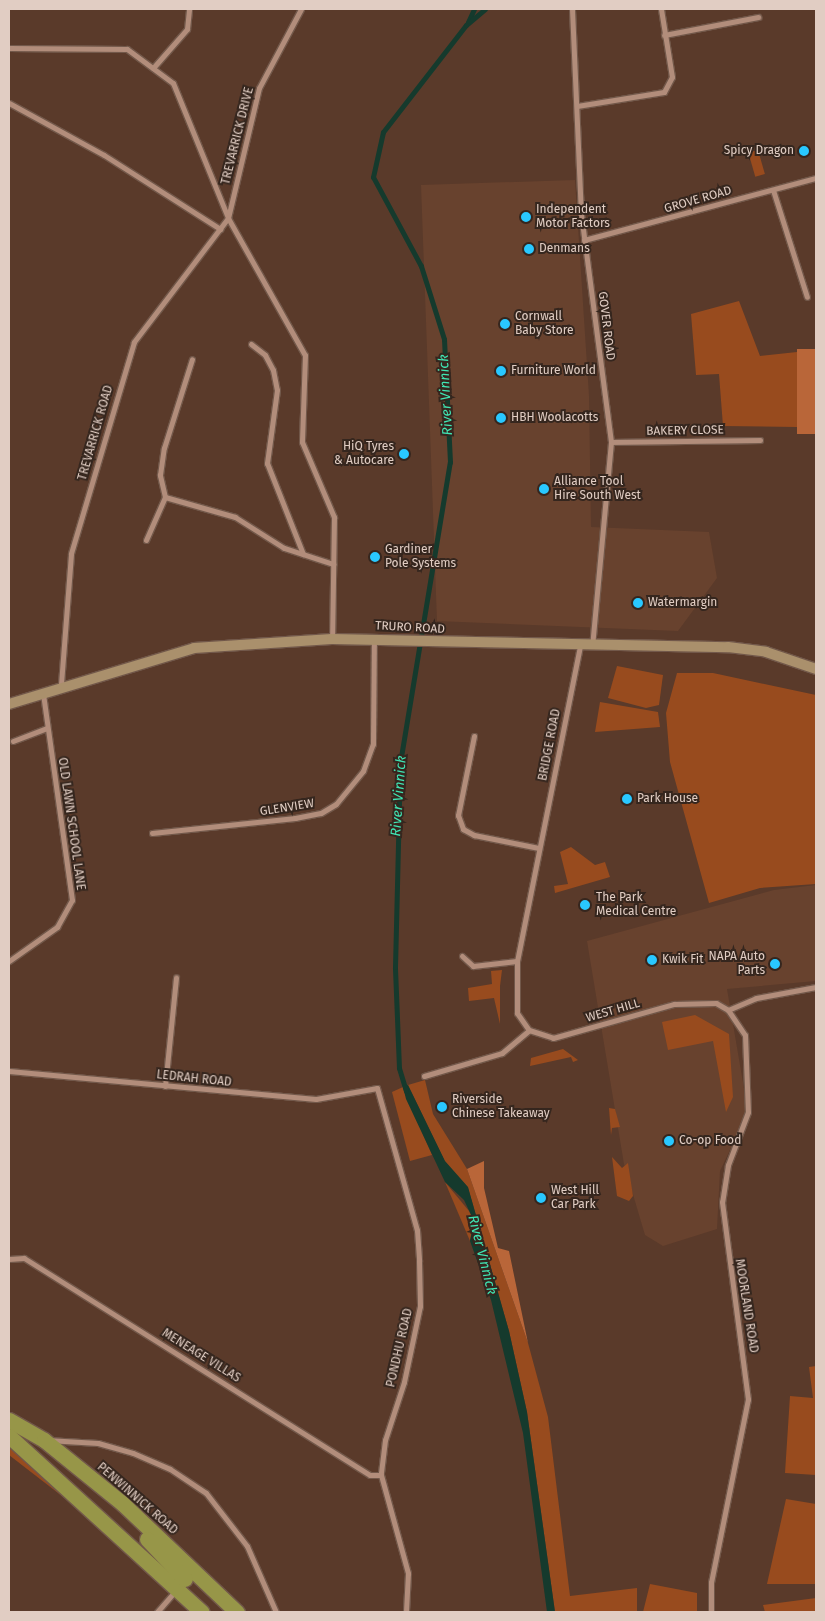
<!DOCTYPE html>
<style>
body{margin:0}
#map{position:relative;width:825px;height:1621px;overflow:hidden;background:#5a3a2a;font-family:"Fira Sans",sans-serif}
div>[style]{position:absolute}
.built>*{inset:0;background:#68422e}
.green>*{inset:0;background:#984b1e;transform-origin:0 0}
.forest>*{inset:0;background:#b96639;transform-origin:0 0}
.water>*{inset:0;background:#153a2d}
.stream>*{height:5px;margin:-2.5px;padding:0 2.5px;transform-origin:2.5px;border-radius:2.5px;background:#153a2d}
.roads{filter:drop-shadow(1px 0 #72584a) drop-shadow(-1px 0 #72584a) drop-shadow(0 1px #72584a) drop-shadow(0 -1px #72584a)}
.street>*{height:5px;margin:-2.5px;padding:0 2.5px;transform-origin:2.5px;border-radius:2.5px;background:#b28d7b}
.secondary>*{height:10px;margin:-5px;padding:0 5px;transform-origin:5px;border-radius:5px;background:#aa906c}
.highway>*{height:15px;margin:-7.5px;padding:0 7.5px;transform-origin:7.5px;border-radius:7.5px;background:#979648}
.dots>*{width:14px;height:14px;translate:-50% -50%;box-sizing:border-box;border:2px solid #35261e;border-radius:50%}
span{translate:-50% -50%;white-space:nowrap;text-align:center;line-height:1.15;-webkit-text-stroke:4px #35261e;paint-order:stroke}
.street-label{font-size:12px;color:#e1cdc3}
.poi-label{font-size:12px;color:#e1cdc3}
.right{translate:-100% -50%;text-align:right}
.left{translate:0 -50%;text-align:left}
.water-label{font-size:14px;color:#40e5b3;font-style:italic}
.frame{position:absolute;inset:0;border:10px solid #e1cdc3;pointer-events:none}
</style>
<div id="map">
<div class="built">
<i style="clip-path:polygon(575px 180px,589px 396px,591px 527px,709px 532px,717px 578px,678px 631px,437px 621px,421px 185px)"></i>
<i style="clip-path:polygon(816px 885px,816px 981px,727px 989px,748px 1112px,720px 1171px,717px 1229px,663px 1246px,645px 1235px,624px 1164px,587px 941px,774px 890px)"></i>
</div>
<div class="green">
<i style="left:758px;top:150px;width:25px;height:10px;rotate:74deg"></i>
<i style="clip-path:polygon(739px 301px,760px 356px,797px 352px,797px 427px,723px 426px,719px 374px,696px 375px,691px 314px)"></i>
<i style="clip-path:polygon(617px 666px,663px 675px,659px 705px,646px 708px,608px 698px)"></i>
<i style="clip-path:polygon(677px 673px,713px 673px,816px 695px,816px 884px,760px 888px,709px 903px,670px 762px,666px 713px)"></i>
<i style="clip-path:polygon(600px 702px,658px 712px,660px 727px,595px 732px)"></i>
<i style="clip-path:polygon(571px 847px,595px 865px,605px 862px,610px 877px,555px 893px,554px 886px,568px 884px,560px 852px)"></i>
<i style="clip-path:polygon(502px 970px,500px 986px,500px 1024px,494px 998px,469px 1001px,468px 988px,492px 984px,491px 971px)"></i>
<i style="clip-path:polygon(695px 1015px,729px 1034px,733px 1097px,726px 1112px,713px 1041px,668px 1050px,662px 1022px)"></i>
<i style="clip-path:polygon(563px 1049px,578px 1060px,573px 1062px,571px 1057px,530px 1066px,531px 1058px)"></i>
<i style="clip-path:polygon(425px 1080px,433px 1114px,467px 1169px,528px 1343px,548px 1417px,570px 1596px,637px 1588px,637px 1612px,555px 1612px,527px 1412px,509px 1331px,468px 1188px,445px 1162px,408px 1085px)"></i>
<i style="clip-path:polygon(403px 1087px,432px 1155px,410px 1161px,392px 1092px)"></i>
<i style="clip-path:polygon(609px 1108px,615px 1109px,620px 1127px,612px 1128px,611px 1135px)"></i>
<i style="clip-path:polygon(612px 1157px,622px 1168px,628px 1163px,633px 1196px,629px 1201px,617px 1196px)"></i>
<i style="clip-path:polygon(445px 1182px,469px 1211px,474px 1221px,470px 1241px)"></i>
<i style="clip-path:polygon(816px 1366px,816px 1475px,785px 1473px,790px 1396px,813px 1398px,809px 1367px)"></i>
<i style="clip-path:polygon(9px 1446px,16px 1452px,89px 1517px,9px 1455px)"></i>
<i style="clip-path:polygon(786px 1499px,816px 1504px,816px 1584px,767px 1584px)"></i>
<i style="clip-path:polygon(650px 1584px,697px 1593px,697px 1612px,643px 1612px)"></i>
<i style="clip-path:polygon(816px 1598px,816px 1612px,765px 1612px,763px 1605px)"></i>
</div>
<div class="forest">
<i style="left:816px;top:349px;width:85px;height:19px;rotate:90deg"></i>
<i style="clip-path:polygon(484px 1161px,484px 1188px,498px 1248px,509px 1251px,528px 1343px,467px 1169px)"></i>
</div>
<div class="water">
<i style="clip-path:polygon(408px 1085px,445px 1161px,468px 1187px,509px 1331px,527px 1412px,555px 1612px,547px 1612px,523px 1433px,491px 1300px,470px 1241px,474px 1221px,464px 1200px,445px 1182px,406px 1099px,403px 1087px)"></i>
</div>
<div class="stream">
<i style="left:468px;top:22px;width:14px;rotate:-65deg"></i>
<i style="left:406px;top:1091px;width:24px;rotate:-107deg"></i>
<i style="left:399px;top:1068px;width:101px;rotate:-92.3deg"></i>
<i style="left:395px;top:967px;width:204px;rotate:-88.6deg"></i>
<i style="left:400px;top:763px;width:305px;rotate:-80.6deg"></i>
<i style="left:450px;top:462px;width:123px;rotate:-92.8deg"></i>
<i style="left:444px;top:339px;width:77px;rotate:-107.5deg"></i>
<i style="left:421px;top:266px;width:101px;rotate:-118.3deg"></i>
<i style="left:373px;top:177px;width:46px;rotate:-77.5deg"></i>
<i style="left:383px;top:132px;width:135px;rotate:-52.2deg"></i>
<i style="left:466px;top:25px;width:25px;rotate:-40deg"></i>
</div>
<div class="roads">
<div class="street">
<i style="left:301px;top:9px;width:89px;rotate:118deg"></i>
<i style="left:259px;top:88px;width:134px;rotate:103.4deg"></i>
<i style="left:228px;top:218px;width:157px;rotate:60.7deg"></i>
<i style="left:305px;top:355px;width:87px;rotate:92deg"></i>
<i style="left:302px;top:442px;width:82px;rotate:66.9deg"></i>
<i style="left:334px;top:517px;width:122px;rotate:90.9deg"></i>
<i style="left:572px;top:9px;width:205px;rotate:87.5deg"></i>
<i style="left:581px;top:214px;width:230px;rotate:82.5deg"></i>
<i style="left:611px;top:442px;width:204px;rotate:95.3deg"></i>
<i style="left:664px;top:35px;width:96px;rotate:-10.8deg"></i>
<i style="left:9px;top:48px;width:118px;rotate:0.5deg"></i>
<i style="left:127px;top:49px;width:57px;rotate:36.5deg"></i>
<i style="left:173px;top:83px;width:146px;rotate:67.8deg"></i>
<i style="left:228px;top:218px;width:156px;rotate:127.2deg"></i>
<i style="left:134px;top:342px;width:221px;rotate:106.6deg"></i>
<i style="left:71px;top:554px;width:131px;rotate:94.4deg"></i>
<i style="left:153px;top:68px;width:52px;rotate:-48.9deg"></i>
<i style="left:187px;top:29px;width:20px;rotate:-84deg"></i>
<i style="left:9px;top:103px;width:108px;rotate:28.7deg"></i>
<i style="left:104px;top:155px;width:138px;rotate:32.5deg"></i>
<i style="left:577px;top:106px;width:88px;rotate:-9.1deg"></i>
<i style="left:664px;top:92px;width:17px;rotate:-62deg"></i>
<i style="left:672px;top:77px;width:69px;rotate:-99.2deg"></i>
<i style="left:773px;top:190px;width:112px;rotate:72.4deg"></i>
<i style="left:584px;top:240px;width:240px;rotate:-15deg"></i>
<i style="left:251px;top:344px;width:18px;rotate:38deg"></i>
<i style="left:265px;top:355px;width:17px;rotate:62deg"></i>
<i style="left:273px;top:370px;width:20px;rotate:79deg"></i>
<i style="left:277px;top:390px;width:74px;rotate:97.8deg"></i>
<i style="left:267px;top:463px;width:98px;rotate:68.4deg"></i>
<i style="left:611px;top:442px;width:149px;rotate:-0.8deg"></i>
<i style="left:165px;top:497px;width:23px;rotate:-103deg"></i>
<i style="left:160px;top:475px;width:27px;rotate:-82deg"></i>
<i style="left:164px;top:448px;width:93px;rotate:-72.5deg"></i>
<i style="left:146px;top:540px;width:47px;rotate:-66.2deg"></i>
<i style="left:165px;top:497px;width:73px;rotate:15.9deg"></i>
<i style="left:235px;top:517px;width:58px;rotate:32.3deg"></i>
<i style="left:284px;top:548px;width:52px;rotate:18.1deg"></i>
<i style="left:580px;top:646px;width:321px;rotate:101.3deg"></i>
<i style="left:517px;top:961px;width:52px;rotate:90deg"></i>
<i style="left:517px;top:1013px;width:21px;rotate:55deg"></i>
<i style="left:529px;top:1030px;width:25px;rotate:18deg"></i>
<i style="left:553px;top:1038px;width:126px;rotate:-15.7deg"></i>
<i style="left:674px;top:1004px;width:42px;rotate:-1.4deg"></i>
<i style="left:716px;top:1003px;width:14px;rotate:30deg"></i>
<i style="left:728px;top:1010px;width:30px;rotate:56deg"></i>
<i style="left:745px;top:1035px;width:77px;rotate:87.8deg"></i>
<i style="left:748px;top:1112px;width:57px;rotate:110.7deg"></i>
<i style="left:728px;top:1165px;width:37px;rotate:99deg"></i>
<i style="left:722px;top:1202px;width:199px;rotate:82.5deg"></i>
<i style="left:748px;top:1399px;width:187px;rotate:101.4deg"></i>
<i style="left:711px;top:1582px;width:30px;rotate:90deg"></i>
<i style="left:474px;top:736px;width:81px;rotate:101.4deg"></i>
<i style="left:458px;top:815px;width:15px;rotate:70deg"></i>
<i style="left:463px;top:829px;width:13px;rotate:29deg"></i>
<i style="left:474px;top:835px;width:66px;rotate:11.3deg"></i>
<i style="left:13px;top:741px;width:36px;rotate:-21deg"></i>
<i style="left:152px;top:833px;width:144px;rotate:-6deg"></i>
<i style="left:295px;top:818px;width:26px;rotate:-11deg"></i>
<i style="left:321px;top:813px;width:17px;rotate:-31deg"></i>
<i style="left:336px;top:804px;width:43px;rotate:-50.7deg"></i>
<i style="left:363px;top:771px;width:29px;rotate:-70deg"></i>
<i style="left:373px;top:744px;width:105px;rotate:-89.5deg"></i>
<i style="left:462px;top:956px;width:15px;rotate:42deg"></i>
<i style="left:473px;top:966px;width:44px;rotate:-6.5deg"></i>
<i style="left:9px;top:961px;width:59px;rotate:-35.3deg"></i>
<i style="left:57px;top:927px;width:31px;rotate:-61deg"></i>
<i style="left:72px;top:900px;width:208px;rotate:-98deg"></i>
<i style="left:728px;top:1010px;width:30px;rotate:-23deg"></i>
<i style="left:756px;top:998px;width:61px;rotate:-10.4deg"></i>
<i style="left:9px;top:1071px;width:308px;rotate:5.2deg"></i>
<i style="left:316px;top:1099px;width:62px;rotate:-10.2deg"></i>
<i style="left:377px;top:1088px;width:148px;rotate:74.3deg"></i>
<i style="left:417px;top:1230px;width:31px;rotate:86deg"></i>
<i style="left:419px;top:1261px;width:45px;rotate:88.7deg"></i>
<i style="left:420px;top:1306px;width:78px;rotate:101.9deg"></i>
<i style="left:404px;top:1382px;width:61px;rotate:108.1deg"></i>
<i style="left:385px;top:1440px;width:35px;rotate:97deg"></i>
<i style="left:381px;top:1475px;width:102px;rotate:74.6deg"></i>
<i style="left:408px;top:1573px;width:39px;rotate:93deg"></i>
<i style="left:424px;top:1076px;width:81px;rotate:-16.4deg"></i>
<i style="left:502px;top:1053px;width:35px;rotate:-40deg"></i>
<i style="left:165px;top:1086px;width:109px;rotate:-84.2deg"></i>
<i style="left:9px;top:1259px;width:15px;rotate:-4deg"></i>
<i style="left:24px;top:1258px;width:408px;rotate:32.1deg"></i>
<i style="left:370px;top:1475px;width:11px"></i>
<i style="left:47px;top:1440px;width:51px;rotate:3.4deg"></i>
<i style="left:98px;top:1443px;width:36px;rotate:16deg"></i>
<i style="left:133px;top:1453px;width:40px;rotate:23.4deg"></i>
<i style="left:170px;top:1469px;width:43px;rotate:33.7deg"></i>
<i style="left:206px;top:1493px;width:67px;rotate:52.3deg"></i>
<i style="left:247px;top:1546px;width:72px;rotate:66.3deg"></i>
<i style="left:157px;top:1612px;width:28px;rotate:-49deg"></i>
</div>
<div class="secondary">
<i style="left:9px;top:704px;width:193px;rotate:-16.8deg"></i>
<i style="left:194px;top:648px;width:138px;rotate:-3.7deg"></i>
<i style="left:332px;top:639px;width:396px;rotate:1.2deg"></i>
<i style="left:728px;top:647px;width:38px;rotate:7deg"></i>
<i style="left:766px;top:652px;width:53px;rotate:18.8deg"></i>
</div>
<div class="highway">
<i style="left:9px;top:1420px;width:40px;rotate:29.7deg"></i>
<i style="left:44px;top:1440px;width:102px;rotate:39deg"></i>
<i style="left:123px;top:1504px;width:157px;rotate:43.5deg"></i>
<i style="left:9px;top:1436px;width:261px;rotate:42.4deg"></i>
<i style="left:147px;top:1539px;width:55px;rotate:46.5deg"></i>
</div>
</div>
<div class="dots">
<i style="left:804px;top:151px;background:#29c8ff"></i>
<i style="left:526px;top:217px;background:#29c8ff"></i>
<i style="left:529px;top:249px;background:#29c8ff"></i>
<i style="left:505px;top:324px;background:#29c8ff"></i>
<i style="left:501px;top:371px;background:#29c8ff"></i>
<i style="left:501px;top:418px;background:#29c8ff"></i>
<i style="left:404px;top:454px;background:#29c8ff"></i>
<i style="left:544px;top:489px;background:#29c8ff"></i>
<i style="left:375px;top:557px;background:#29c8ff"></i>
<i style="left:638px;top:603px;background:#29c8ff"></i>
<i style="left:627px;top:799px;background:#29c8ff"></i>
<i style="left:585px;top:905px;background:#29c8ff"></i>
<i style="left:652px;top:960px;background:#29c8ff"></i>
<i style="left:775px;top:964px;background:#29c8ff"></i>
<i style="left:442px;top:1107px;background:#29c8ff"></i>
<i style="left:669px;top:1141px;background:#29c8ff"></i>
<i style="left:541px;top:1198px;background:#29c8ff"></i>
</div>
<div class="street-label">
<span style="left:238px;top:136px;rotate:-76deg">TREVARRICK DRIVE</span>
<span style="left:698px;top:200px;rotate:-16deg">GROVE ROAD</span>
<span style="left:606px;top:326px;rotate:83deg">GOVER ROAD</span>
<span style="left:685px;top:431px;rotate:-1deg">BAKERY CLOSE</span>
<span style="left:96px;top:433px;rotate:-74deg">TREVARRICK ROAD</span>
<span style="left:410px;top:628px;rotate:3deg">TRURO ROAD</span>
<span style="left:550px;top:745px;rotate:-79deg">BRIDGE ROAD</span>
<span style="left:287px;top:808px;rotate:-9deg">GLENVIEW</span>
<span style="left:71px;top:824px;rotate:82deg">OLD LAWN SCHOOL LANE</span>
<span style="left:613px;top:1011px;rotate:-16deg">WEST HILL</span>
<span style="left:194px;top:1079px;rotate:6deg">LEDRAH ROAD</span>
<span style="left:746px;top:1306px;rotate:81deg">MOORLAND ROAD</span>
<span style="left:400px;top:1348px;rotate:-77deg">PONDHU ROAD</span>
<span style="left:201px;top:1356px;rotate:32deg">MENEAGE VILLAS</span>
<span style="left:137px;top:1499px;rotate:41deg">PENWINNICK ROAD</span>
</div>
<div class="poi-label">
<span class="right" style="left:794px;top:151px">Spicy Dragon</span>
<span class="left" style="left:536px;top:217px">Independent<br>Motor Factors</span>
<span class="left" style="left:539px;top:249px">Denmans</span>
<span class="left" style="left:515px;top:324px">Cornwall<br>Baby Store</span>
<span class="left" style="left:511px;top:371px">Furniture World</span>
<span class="left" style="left:511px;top:418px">HBH Woolacotts</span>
<span class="right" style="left:394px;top:454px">HiQ Tyres<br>&amp; Autocare</span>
<span class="left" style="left:554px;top:489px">Alliance Tool<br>Hire South West</span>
<span class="left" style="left:385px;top:557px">Gardiner<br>Pole Systems</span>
<span class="left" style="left:648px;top:603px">Watermargin</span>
<span class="left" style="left:637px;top:799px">Park House</span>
<span class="left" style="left:596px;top:905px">The Park<br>Medical Centre</span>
<span class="right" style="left:765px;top:964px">NAPA Auto<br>Parts</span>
<span class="left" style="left:662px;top:960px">Kwik Fit</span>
<span class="left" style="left:452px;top:1107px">Riverside<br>Chinese Takeaway</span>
<span class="left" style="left:679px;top:1141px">Co-op Food</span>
<span class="left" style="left:551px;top:1198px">West Hill<br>Car Park</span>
</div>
<div class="water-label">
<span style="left:446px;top:395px;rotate:-93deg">River Vinnick</span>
<span style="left:399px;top:796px;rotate:-86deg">River Vinnick</span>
<span style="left:482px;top:1255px;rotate:76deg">River Vinnick</span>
</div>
<div class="frame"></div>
</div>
